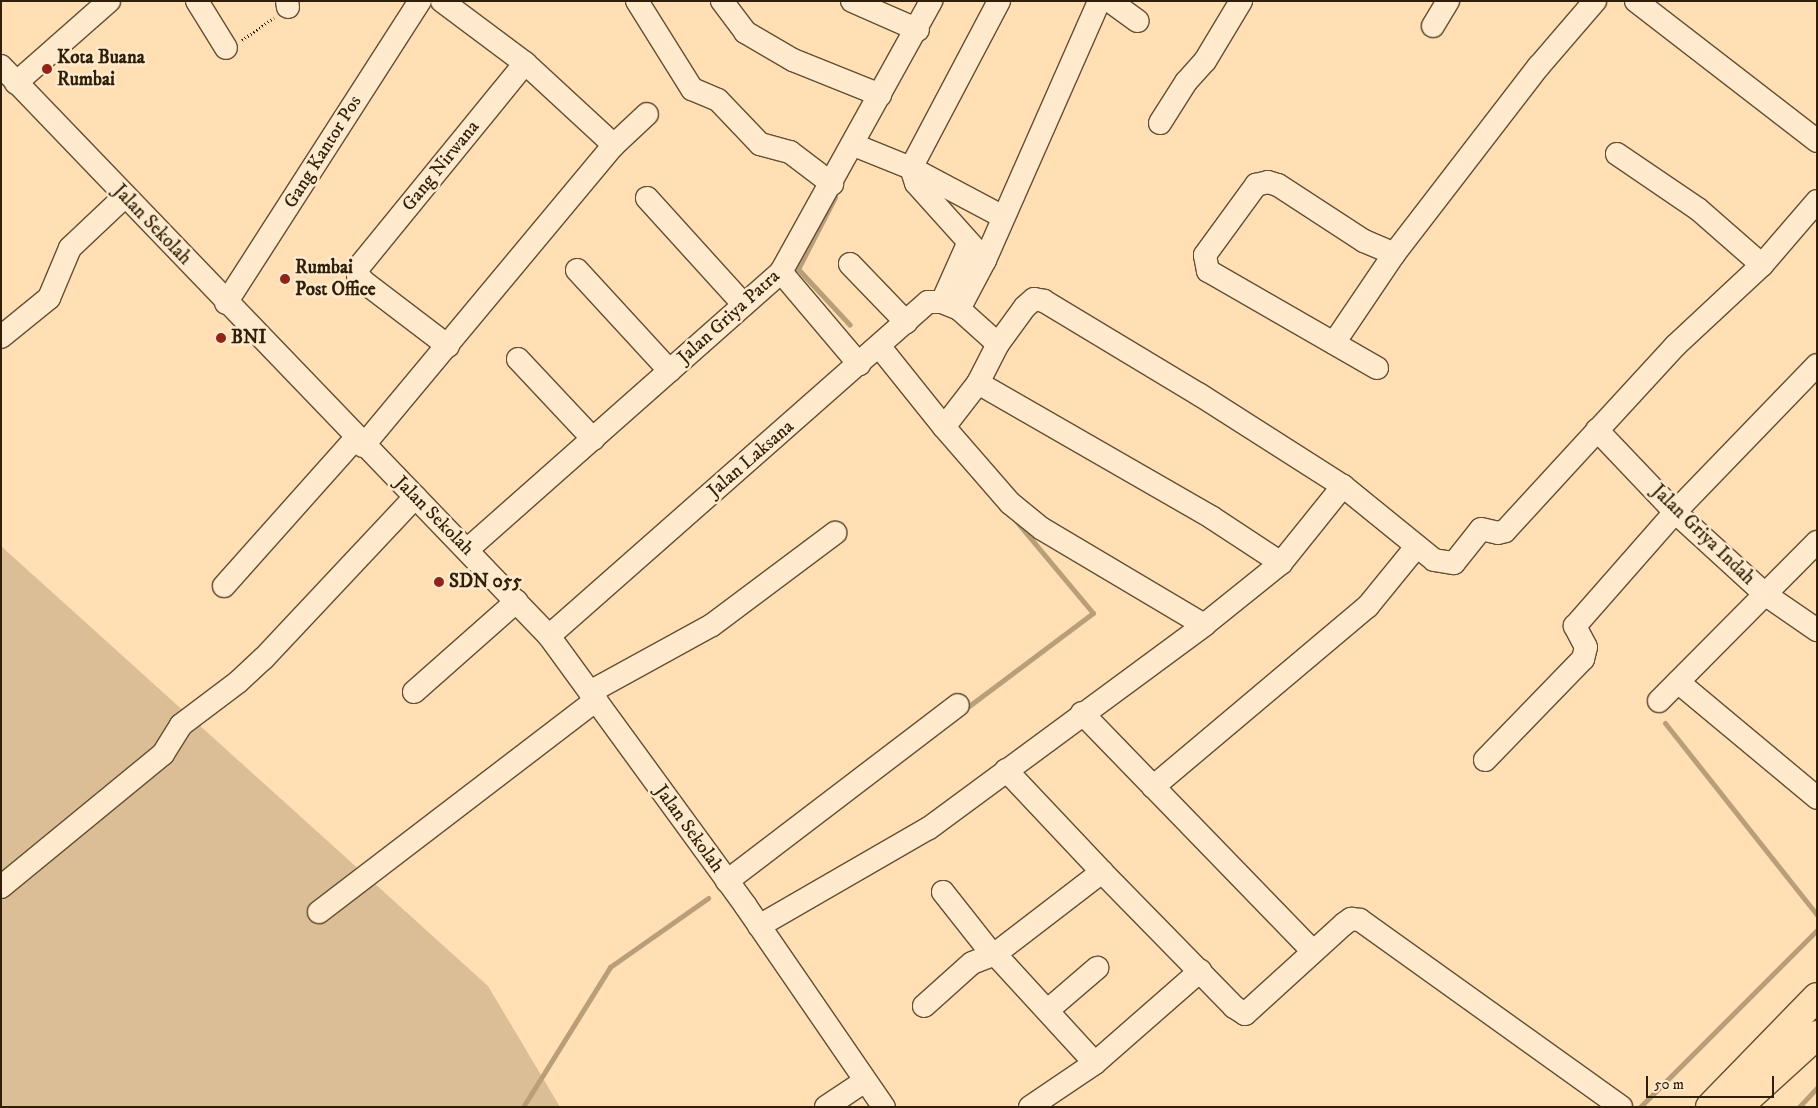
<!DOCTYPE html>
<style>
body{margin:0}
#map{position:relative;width:1818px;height:1108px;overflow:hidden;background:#ffdfb3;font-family:"IM FELL DW Pica",serif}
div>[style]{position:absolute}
.green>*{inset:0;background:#dcbe96}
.stream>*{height:5px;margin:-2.5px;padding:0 2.5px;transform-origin:2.5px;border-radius:2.5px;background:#b89e79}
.path>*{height:3px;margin-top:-1.5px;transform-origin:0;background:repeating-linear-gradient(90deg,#2f1f09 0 1px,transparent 0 3.5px)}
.roads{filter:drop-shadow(1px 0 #634f34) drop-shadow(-1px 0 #634f34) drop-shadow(0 1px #634f34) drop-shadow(0 -1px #634f34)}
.minor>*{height:22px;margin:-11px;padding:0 11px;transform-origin:11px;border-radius:11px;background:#ffeace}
.major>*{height:28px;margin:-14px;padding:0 14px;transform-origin:14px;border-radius:14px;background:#ffdfb3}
.dots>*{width:14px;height:14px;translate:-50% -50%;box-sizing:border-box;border:2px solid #ffeace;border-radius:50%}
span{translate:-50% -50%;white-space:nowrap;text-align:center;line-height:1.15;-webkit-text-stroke:5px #ffeace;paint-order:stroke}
.poi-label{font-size:19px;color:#2f1f09;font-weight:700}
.left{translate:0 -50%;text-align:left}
.street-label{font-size:19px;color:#2f1f09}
.frame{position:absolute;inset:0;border:2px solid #2f1f09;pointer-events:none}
.scale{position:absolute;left:1646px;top:1076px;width:128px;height:22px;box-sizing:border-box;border:2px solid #2f1f09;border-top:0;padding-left:6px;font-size:15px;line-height:18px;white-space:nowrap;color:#2f1f09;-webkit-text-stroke:4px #ffeace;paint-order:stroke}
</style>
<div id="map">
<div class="green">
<i style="clip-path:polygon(1px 546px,488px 986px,560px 1107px,1px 1107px)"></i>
</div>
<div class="stream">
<i style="left:835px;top:197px;width:81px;rotate:117.2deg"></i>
<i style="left:798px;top:269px;width:76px;rotate:47.1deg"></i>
<i style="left:965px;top:709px;width:160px;rotate:-36.9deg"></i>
<i style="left:1093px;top:613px;width:120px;rotate:-129.9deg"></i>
<i style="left:1665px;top:723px;width:245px;rotate:51.6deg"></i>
<i style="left:523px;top:1107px;width:165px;rotate:-58.1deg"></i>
<i style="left:610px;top:967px;width:120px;rotate:-35.1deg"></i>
<i style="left:1640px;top:1107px;width:250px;rotate:-45deg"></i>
<i style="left:1799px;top:1107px;width:26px;rotate:-47deg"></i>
</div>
<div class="path">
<i style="left:242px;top:40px;width:39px;rotate:-35deg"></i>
</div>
<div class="roads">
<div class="minor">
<i style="left:197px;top:1px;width:55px;rotate:58.3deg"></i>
<i style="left:287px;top:1px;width:6px;rotate:81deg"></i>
<i style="left:442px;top:1px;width:104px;rotate:36.8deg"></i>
<i style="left:525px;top:63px;width:121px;rotate:42.7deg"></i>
<i style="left:637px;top:1px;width:104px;rotate:58deg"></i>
<i style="left:692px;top:89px;width:28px;rotate:23deg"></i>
<i style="left:718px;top:100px;width:61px;rotate:46.3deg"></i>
<i style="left:760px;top:144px;width:31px;rotate:15deg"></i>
<i style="left:790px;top:152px;width:53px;rotate:37.3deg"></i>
<i style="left:722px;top:1px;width:39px;rotate:53deg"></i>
<i style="left:745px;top:32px;width:56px;rotate:30.3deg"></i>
<i style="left:793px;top:60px;width:94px;rotate:21.9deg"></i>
<i style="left:852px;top:1px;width:72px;rotate:23.7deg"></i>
<i style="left:1110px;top:1px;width:34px;rotate:36deg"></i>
<i style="left:1636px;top:1px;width:229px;rotate:37.7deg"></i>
<i style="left:1433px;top:26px;width:29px;rotate:-59deg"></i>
<i style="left:1px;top:66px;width:791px;rotate:46.13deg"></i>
<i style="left:549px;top:636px;width:333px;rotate:53.9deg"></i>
<i style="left:745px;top:905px;width:245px;rotate:55.5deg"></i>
<i style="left:16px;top:83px;width:124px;rotate:-41.4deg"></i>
<i style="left:1160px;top:123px;width:49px;rotate:-57.6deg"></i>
<i style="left:1186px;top:82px;width:28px;rotate:-48deg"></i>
<i style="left:1205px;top:61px;width:70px;rotate:-59deg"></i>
<i style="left:854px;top:145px;width:61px;rotate:22deg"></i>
<i style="left:911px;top:168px;width:104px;rotate:28deg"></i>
<i style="left:1617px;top:154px;width:98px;rotate:34.2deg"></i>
<i style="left:1698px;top:209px;width:85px;rotate:41.2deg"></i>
<i style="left:647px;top:198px;width:143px;rotate:47.8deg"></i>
<i style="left:985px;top:260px;width:103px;rotate:-131.9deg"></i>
<i style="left:916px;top:183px;width:16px;rotate:-108deg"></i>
<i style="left:911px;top:168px;width:189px;rotate:-62.2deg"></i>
<i style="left:850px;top:264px;width:81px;rotate:46deg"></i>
<i style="left:577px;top:270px;width:137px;rotate:47.4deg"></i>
<i style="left:781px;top:272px;width:121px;rotate:49.7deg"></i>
<i style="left:942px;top:302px;width:64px;rotate:-65.9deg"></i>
<i style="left:226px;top:303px;width:359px;rotate:-57.3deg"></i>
<i style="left:959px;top:309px;width:55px;rotate:-62deg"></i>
<i style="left:985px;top:260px;width:283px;rotate:-66.2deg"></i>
<i style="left:1px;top:337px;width:62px;rotate:-39.1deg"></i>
<i style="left:49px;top:298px;width:54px;rotate:-67.2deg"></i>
<i style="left:70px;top:248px;width:74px;rotate:-43.4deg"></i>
<i style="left:1334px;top:343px;width:107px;rotate:-56deg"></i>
<i style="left:448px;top:346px;width:106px;rotate:-142.7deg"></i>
<i style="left:364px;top:282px;width:9px;rotate:-131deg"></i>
<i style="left:358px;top:275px;width:7px;rotate:-90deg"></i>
<i style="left:358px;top:268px;width:264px;rotate:-50.8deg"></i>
<i style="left:879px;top:346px;width:104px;rotate:51.3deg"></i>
<i style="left:518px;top:359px;width:110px;rotate:46.8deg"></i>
<i style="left:1377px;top:368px;width:195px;rotate:-150.1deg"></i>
<i style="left:1208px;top:271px;width:16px;rotate:-101deg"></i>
<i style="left:1205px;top:255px;width:87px;rotate:-53.9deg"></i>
<i style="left:1256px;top:185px;width:12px;rotate:-14deg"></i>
<i style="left:1268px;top:182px;width:10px;rotate:17deg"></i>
<i style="left:1278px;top:185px;width:103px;rotate:33.1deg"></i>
<i style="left:1364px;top:241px;width:33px;rotate:23deg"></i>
<i style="left:1394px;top:254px;width:237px;rotate:-52.4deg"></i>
<i style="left:1539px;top:66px;width:86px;rotate:-49.3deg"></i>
<i style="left:978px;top:383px;width:269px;rotate:29.9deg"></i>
<i style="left:1211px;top:517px;width:84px;rotate:33.3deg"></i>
<i style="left:1597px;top:430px;width:113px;rotate:46.4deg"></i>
<i style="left:1675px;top:512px;width:123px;rotate:42.4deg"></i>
<i style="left:1766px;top:595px;width:62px;rotate:34.5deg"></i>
<i style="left:363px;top:446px;width:392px;rotate:-50.2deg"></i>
<i style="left:614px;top:145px;width:45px;rotate:-43.2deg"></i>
<i style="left:468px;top:549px;width:418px;rotate:-41.5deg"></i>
<i style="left:781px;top:272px;width:310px;rotate:-61deg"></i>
<i style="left:224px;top:586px;width:198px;rotate:-48.3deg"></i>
<i style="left:1204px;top:625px;width:188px;rotate:-149.3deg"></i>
<i style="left:1042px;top:529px;width:41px;rotate:-140.9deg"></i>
<i style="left:1010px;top:503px;width:101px;rotate:-131deg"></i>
<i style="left:944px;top:427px;width:56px;rotate:-52.3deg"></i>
<i style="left:978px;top:383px;width:44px;rotate:-62.9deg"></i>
<i style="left:998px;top:344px;width:46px;rotate:-53.9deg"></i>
<i style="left:1025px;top:307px;width:12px;rotate:-42deg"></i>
<i style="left:1034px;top:299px;width:10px;rotate:11deg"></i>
<i style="left:1044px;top:301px;width:182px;rotate:31.1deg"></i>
<i style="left:1200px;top:395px;width:169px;rotate:32.5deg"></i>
<i style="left:1343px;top:486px;width:117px;rotate:39.1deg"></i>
<i style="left:1434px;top:560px;width:20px;rotate:9deg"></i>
<i style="left:1454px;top:563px;width:43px;rotate:-51.5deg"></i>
<i style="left:1481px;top:529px;width:17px;rotate:13deg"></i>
<i style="left:1498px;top:533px;width:7px;rotate:-16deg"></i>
<i style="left:1505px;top:531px;width:251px;rotate:-47.4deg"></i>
<i style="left:1675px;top:346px;width:119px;rotate:-43deg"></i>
<i style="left:1762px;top:265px;width:84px;rotate:-49.3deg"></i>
<i style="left:549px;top:636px;width:505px;rotate:-41.39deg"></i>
<i style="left:928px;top:302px;width:14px"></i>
<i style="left:942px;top:302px;width:18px;rotate:22deg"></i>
<i style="left:959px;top:309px;width:52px;rotate:41.9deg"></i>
<i style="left:1678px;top:682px;width:181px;rotate:39.8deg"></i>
<i style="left:414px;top:692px;width:137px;rotate:-41.5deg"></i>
<i style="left:590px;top:692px;width:139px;rotate:-28.8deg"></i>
<i style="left:712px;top:625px;width:154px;rotate:-36.8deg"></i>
<i style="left:1659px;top:701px;width:224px;rotate:-45.2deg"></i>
<i style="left:1082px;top:713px;width:332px;rotate:45.9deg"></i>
<i style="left:1485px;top:760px;width:141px;rotate:-45.9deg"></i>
<i style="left:1583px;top:659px;width:12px;rotate:-76deg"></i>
<i style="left:1586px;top:647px;width:24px;rotate:-118deg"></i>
<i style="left:1575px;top:626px;width:152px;rotate:-48.7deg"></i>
<i style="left:1675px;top:512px;width:204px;rotate:-46deg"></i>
<i style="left:1006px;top:770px;width:140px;rotate:46.7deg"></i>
<i style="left:1102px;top:872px;width:189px;rotate:45.6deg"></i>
<i style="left:1234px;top:1007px;width:13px;rotate:32deg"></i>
<i style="left:1245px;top:1014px;width:134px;rotate:-42.3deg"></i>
<i style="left:1344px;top:924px;width:9px;rotate:-36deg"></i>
<i style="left:1351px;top:919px;width:9px;rotate:6deg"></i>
<i style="left:1360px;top:920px;width:321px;rotate:35.6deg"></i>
<i style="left:1153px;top:787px;width:281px;rotate:-40.1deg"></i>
<i style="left:1368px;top:606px;width:77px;rotate:-50.8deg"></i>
<i style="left:727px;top:881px;width:290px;rotate:-37.3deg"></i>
<i style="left:1px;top:887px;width:210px;rotate:-39.4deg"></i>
<i style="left:163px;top:754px;width:34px;rotate:-58deg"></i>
<i style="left:181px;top:725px;width:71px;rotate:-37deg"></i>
<i style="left:238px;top:682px;width:35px;rotate:-43deg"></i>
<i style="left:264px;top:658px;width:221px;rotate:-46.8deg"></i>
<i style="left:943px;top:892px;width:79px;rotate:51.7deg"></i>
<i style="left:319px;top:912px;width:349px;rotate:-37.4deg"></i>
<i style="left:759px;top:926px;width:196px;rotate:-30deg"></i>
<i style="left:929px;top:828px;width:342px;rotate:-36.4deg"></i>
<i style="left:1204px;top:625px;width:99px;rotate:-38.8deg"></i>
<i style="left:1281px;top:563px;width:99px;rotate:-51.2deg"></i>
<i style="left:995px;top:954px;width:135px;rotate:-37.5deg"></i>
<i style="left:924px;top:1006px;width:64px;rotate:-41.9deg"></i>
<i style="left:972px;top:963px;width:25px;rotate:-21deg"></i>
<i style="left:995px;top:954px;width:148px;rotate:47.5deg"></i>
<i style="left:1048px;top:1010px;width:65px;rotate:-40.6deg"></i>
<i style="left:826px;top:1107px;width:47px;rotate:-33.7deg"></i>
<i style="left:1030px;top:1107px;width:78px;rotate:-34.1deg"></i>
<i style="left:1095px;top:1063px;width:140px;rotate:-41.2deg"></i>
</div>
<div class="major">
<i style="left:1710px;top:1107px;width:153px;rotate:-45.8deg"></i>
<i style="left:1738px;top:1107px;width:107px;rotate:-42.3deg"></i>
</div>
</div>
<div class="dots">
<i style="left:47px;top:69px;background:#8f2418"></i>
<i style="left:285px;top:279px;background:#8f2418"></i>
<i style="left:221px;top:338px;background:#8f2418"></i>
<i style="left:439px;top:582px;background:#8f2418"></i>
</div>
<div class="poi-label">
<span class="left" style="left:57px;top:69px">Kota Buana<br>Rumbai</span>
<span class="left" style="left:295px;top:279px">Rumbai<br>Post Office</span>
<span class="left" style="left:231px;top:338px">BNI</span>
<span class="left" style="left:449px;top:582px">SDN 055</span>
</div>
<div class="street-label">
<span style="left:323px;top:152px;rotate:-58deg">Gang Kantor Pos</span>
<span style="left:441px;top:166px;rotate:-51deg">Gang Nirwana</span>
<span style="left:152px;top:225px;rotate:46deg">Jalan Sekolah</span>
<span style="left:729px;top:317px;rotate:-42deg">Jalan Griya Patra</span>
<span style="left:751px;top:459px;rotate:-41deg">Jalan Laksana</span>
<span style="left:434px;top:516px;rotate:45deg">Jalan Sekolah</span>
<span style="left:1703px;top:535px;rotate:44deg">Jalan Griya Indah</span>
<span style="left:689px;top:829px;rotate:54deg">Jalan Sekolah</span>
</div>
<div class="frame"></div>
<div class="scale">50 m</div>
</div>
